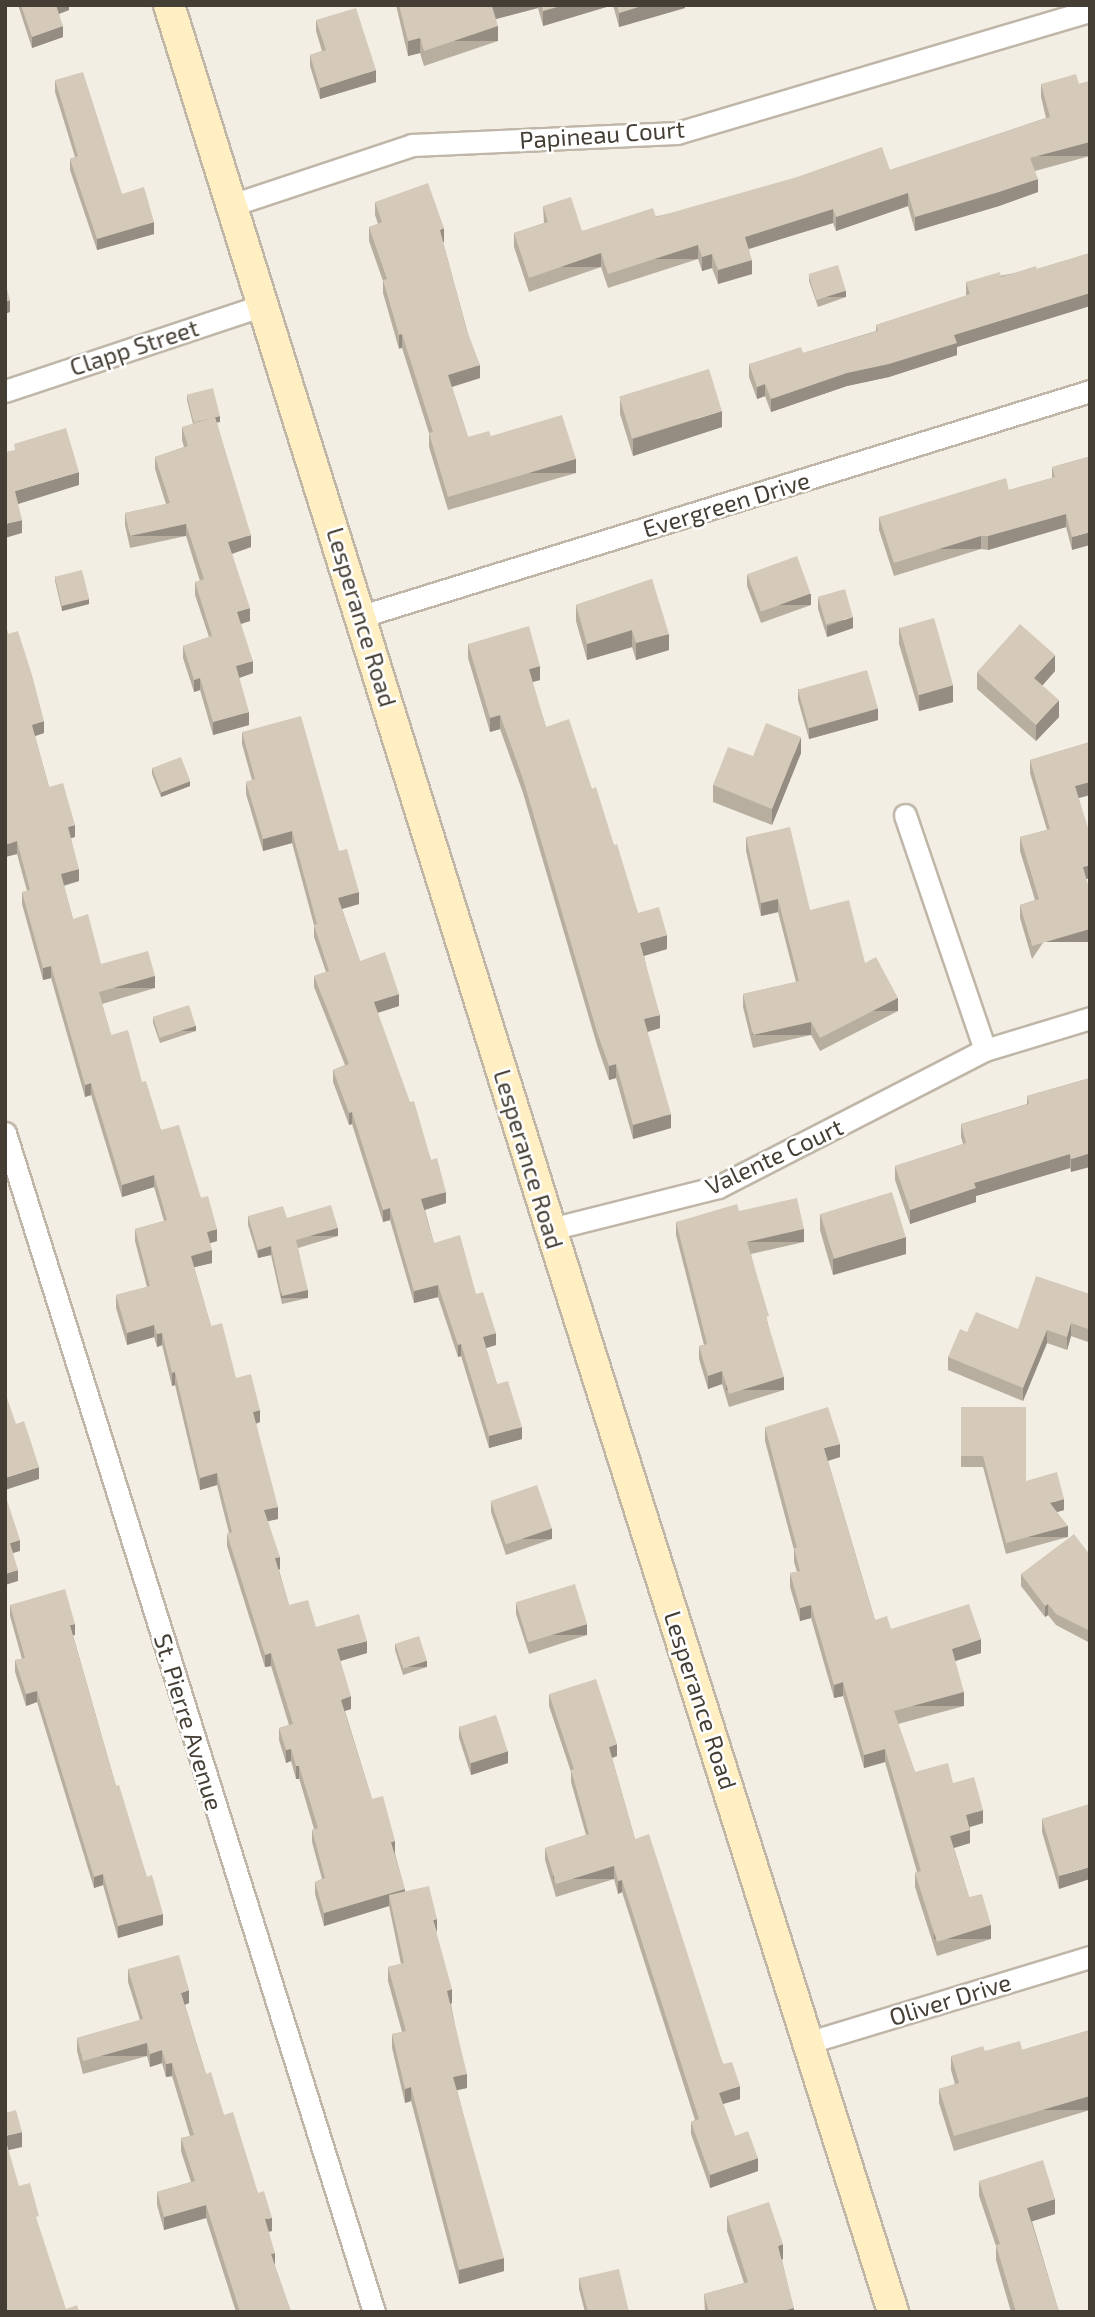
<!DOCTYPE html>
<style>
body{margin:0}
#map{position:relative;width:1095px;height:2317px;overflow:hidden;background:#f3eee4;font-family:"Exo 2",sans-serif}
div>[style]{position:absolute}
.roads{filter:drop-shadow(2px 0 #bfb6a7) drop-shadow(-2px 0 #bfb6a7) drop-shadow(0 2px #bfb6a7) drop-shadow(0 -2px #bfb6a7)}
.street>*{height:21px;margin:-10.5px;padding:0 10.5px;transform-origin:10.5px;border-radius:10.5px;background:#fff}
.secondary>*{height:30px;margin:-15px;padding:0 15px;transform-origin:15px;border-radius:15px;background:#ffefc2}
.wall>*{inset:0;background:#b7ae9f}
.shaded-wall>*{inset:0;background:#958d82;transform-origin:0 0}
.building>*{inset:0;background:#d5cab9;transform-origin:0 0}
span{translate:-50% -50%;white-space:nowrap;text-align:center;line-height:1.15;-webkit-text-stroke:5px #fff;paint-order:stroke}
.street-label{font-size:24px;color:#453e34}
.frame{position:absolute;inset:0;border:7px solid #453e34;pointer-events:none}
</style>
<div id="map">
<div class="roads">
<div class="street">
<i style="left:232px;top:205px;width:190px;rotate:-18.4deg"></i>
<i style="left:412px;top:145px;width:265px;rotate:-2.6deg"></i>
<i style="left:677px;top:133px;width:431px;rotate:-16.5deg"></i>
<i style="left:5px;top:391px;width:273px;rotate:-18.4deg"></i>
<i style="left:362px;top:616px;width:762px;rotate:-17.17deg"></i>
<i style="left:905px;top:815px;width:248px;rotate:71.2deg"></i>
<i style="left:5px;top:1133px;width:1235px;rotate:72.62deg"></i>
<i style="left:551px;top:1229px;width:172px;rotate:-14.1deg"></i>
<i style="left:718px;top:1187px;width:300px;rotate:-27.2deg"></i>
<i style="left:985px;top:1050px;width:110px;rotate:-16.9deg"></i>
<i style="left:810px;top:2042px;width:293px;rotate:-16.9deg"></i>
</div>
<div class="secondary">
<i style="left:169px;top:5px;width:1282px;rotate:72.67deg"></i>
<i style="left:551px;top:1229px;width:1136px;rotate:72.47deg"></i>
</div>
</div>
<div class="wall">
<i style="clip-path:polygon(18px 5px,69px 5px,69px 10px,59px 14px,63px 37px,32px 48px)"></i>
<i style="clip-path:polygon(396px 5px,685px 5px,685px 8px,619px 27px,613px 5px,543px 26px,538px 8px,496px 19px,498px 41px,424px 66px,420px 53px,408px 56px)"></i>
<i style="clip-path:polygon(316px 20px,376px 82px,320px 99px,310px 66px,310px 55px,322px 51px,316px 31px)"></i>
<i style="clip-path:polygon(55px 80px,122px 194px,154px 234px,97px 250px,70px 170px,70px 159px,75px 157px,55px 92px)"></i>
<i style="clip-path:polygon(1090px 81px,1090px 156px,1035px 171px,1038px 192px,999px 206px,915px 231px,908px 206px,836px 231px,833px 223px,749px 249px,752px 274px,718px 284px,712px 268px,702px 271px,698px 259px,608px 288px,601px 267px,529px 292px,514px 247px,514px 233px,544px 223px,543px 206px,582px 231px,890px 170px,1046px 118px,1041px 97px,1041px 84px,1079px 84px)"></i>
<i style="clip-path:polygon(375px 202px,444px 242px,443px 242px,480px 378px,452px 387px,468px 437px,491px 436px,576px 473px,448px 510px,429px 447px,429px 433px,402px 348px,399px 349px,383px 293px,383px 281px,369px 241px,369px 227px,378px 224px,375px 215px)"></i>
<i style="clip-path:polygon(1090px 253px,1090px 306px,957px 347px,957px 355px,889px 377px,847px 386px,771px 412px,765px 396px,757px 399px,749px 377px,749px 364px,803px 353px,876px 331px,876px 325px,966px 296px,966px 282px,1037px 269px)"></i>
<i style="clip-path:polygon(809px 275px,846px 297px,818px 307px,809px 281px)"></i>
<i style="clip-path:polygon(187px 395px,220px 422px,217px 423px,251px 547px,232px 554px,250px 621px,241px 624px,253px 673px,239px 678px,249px 725px,213px 735px,200px 690px,194px 692px,183px 658px,183px 646px,209px 637px,195px 595px,195px 582px,200px 581px,186px 536px,130px 548px,125px 525px,125px 513px,166px 504px,155px 469px,155px 457px,184px 447px,182px 440px,182px 427px,193px 424px,187px 400px)"></i>
<i style="clip-path:polygon(620px 398px,722px 427px,633px 456px,620px 414px)"></i>
<i style="clip-path:polygon(1088px 457px,1072px 550px,1066px 527px,988px 550px,981px 549px,894px 576px,879px 530px,879px 517px,1009px 490px,1052px 478px,1052px 467px)"></i>
<i style="clip-path:polygon(747px 575px,811px 605px,761px 623px,747px 586px)"></i>
<i style="clip-path:polygon(55px 576px,89px 604px,62px 611px,55px 581px)"></i>
<i style="clip-path:polygon(652px 579px,669px 650px,636px 660px,632px 647px,587px 660px,576px 621px,576px 605px)"></i>
<i style="clip-path:polygon(818px 598px,853px 628px,827px 637px,818px 609px)"></i>
<i style="clip-path:polygon(5px 625px,44px 733px,35px 736px,49px 787px,75px 837px,71px 838px,79px 881px,64px 886px,73px 919px,101px 964px,155px 988px,102px 1004px,111px 1035px,142px 1082px,161px 1130px,201px 1198px,217px 1241px,210px 1243px,212px 1263px,194px 1267px,211px 1326px,236px 1378px,260px 1422px,256px 1424px,278px 1519px,268px 1521px,280px 1569px,279px 1570px,289px 1605px,316px 1627px,367px 1653px,340px 1661px,351px 1709px,345px 1711px,372px 1799px,395px 1853px,405px 1891px,436px 1933px,452px 2003px,451px 2004px,467px 2088px,457px 2090px,504px 2271px,459px 2284px,411px 2101px,405px 2103px,392px 2048px,392px 2034px,402px 2032px,388px 1981px,388px 1967px,401px 1964px,389px 1906px,324px 1926px,315px 1894px,315px 1882px,322px 1879px,312px 1842px,312px 1830px,314px 1829px,299px 1778px,296px 1779px,291px 1761px,286px 1763px,279px 1740px,279px 1728px,289px 1725px,271px 1666px,265px 1667px,227px 1546px,227px 1534px,229px 1533px,217px 1485px,200px 1490px,175px 1385px,172px 1386px,162px 1345px,157px 1347px,154px 1337px,127px 1345px,116px 1308px,116px 1295px,147px 1287px,135px 1241px,135px 1229px,164px 1221px,154px 1187px,122px 1197px,91px 1095px,85px 1097px,51px 978px,43px 980px,22px 904px,22px 892px,27px 891px,17px 854px,5px 857px)"></i>
<i style="clip-path:polygon(899px 627px,953px 702px,919px 711px,899px 644px)"></i>
<i style="clip-path:polygon(468px 644px,540px 680px,532px 682px,546px 727px,592px 789px,614px 845px,638px 913px,667px 949px,644px 956px,660px 1028px,647px 1032px,671px 1128px,633px 1139px,616px 1078px,609px 1080px,597px 1045px,523px 793px,500px 729px,490px 732px,468px 658px)"></i>
<i style="clip-path:polygon(1055px 671px,1042px 686px,1059px 717px,1036px 741px,977px 689px,977px 672px)"></i>
<i style="clip-path:polygon(798px 689px,878px 720px,809px 739px,798px 700px)"></i>
<i style="clip-path:polygon(242px 732px,339px 851px,359px 904px,342px 909px,360px 961px,399px 1006px,377px 1013px,431px 1160px,446px 1203px,425px 1210px,434px 1243px,476px 1294px,496px 1345px,486px 1348px,497px 1384px,522px 1439px,489px 1448px,461px 1356px,458px 1357px,438px 1297px,414px 1303px,390px 1220px,383px 1222px,352px 1124px,349px 1125px,333px 1082px,333px 1070px,345px 1065px,314px 987px,314px 976px,326px 972px,314px 937px,314px 925px,292px 843px,263px 851px,246px 794px,246px 782px,252px 780px,242px 744px)"></i>
<i style="clip-path:polygon(1090px 742px,1090px 795px,1079px 798px,1086px 879px,1032px 959px,1020px 918px,1020px 905px,1035px 900px,1020px 851px,1020px 837px,1047px 830px,1030px 773px,1030px 760px)"></i>
<i style="clip-path:polygon(801px 753px,772px 825px,713px 802px,713px 785px,753px 756px)"></i>
<i style="clip-path:polygon(152px 768px,190px 786px,161px 797px,152px 774px)"></i>
<i style="clip-path:polygon(746px 837px,810px 910px,865px 963px,898px 1011px,820px 1051px,811px 1035px,753px 1048px,743px 1007px,743px 994px,796px 982px,778px 912px,761px 916px,746px 851px)"></i>
<i style="clip-path:polygon(153px 1017px,196px 1031px,160px 1043px,153px 1023px)"></i>
<i style="clip-path:polygon(1090px 1078px,1071px 1172px,1070px 1168px,976px 1196px,976px 1202px,910px 1224px,895px 1180px,895px 1166px,963px 1144px,961px 1137px,961px 1124px,1027px 1104px,1027px 1096px)"></i>
<i style="clip-path:polygon(739px 1211px,804px 1242px,751px 1254px,784px 1390px,729px 1407px,722px 1384px,708px 1389px,699px 1359px,699px 1346px,704px 1345px,676px 1235px,676px 1222px)"></i>
<i style="clip-path:polygon(820px 1214px,906px 1254px,833px 1275px,820px 1230px)"></i>
<i style="clip-path:polygon(248px 1216px,287px 1218px,338px 1236px,298px 1248px,308px 1298px,282px 1304px,271px 1255px,258px 1258px,248px 1225px)"></i>
<i style="clip-path:polygon(1090px 1294px,1088px 1342px,1071px 1336px,1067px 1350px,1047px 1343px,1023px 1401px,948px 1370px,948px 1357px,967px 1332px,1018px 1329px)"></i>
<i style="clip-path:polygon(961px 1407px,1026px 1481px,1064px 1510px,1057px 1512px,1068px 1537px,1006px 1554px,983px 1467px,961px 1467px)"></i>
<i style="clip-path:polygon(765px 1427px,840px 1457px,828px 1461px,875px 1620px,891px 1629px,981px 1653px,955px 1661px,964px 1706px,898px 1724px,915px 1772px,953px 1783px,983px 1823px,970px 1827px,970px 1843px,954px 1848px,969px 1897px,991px 1939px,937px 1956px,915px 1887px,915px 1873px,917px 1872px,885px 1762px,864px 1768px,843px 1696px,834px 1698px,811px 1618px,800px 1621px,790px 1587px,790px 1573px,797px 1572px,794px 1562px,794px 1550px,765px 1441px)"></i>
<i style="clip-path:polygon(491px 1501px,552px 1539px,506px 1555px,491px 1512px)"></i>
<i style="clip-path:polygon(1090px 1555px,1090px 1643px,1056px 1625px,1048px 1615px,1045px 1617px,1021px 1586px,1021px 1574px)"></i>
<i style="clip-path:polygon(516px 1603px,587px 1635px,529px 1654px,516px 1614px)"></i>
<i style="clip-path:polygon(10px 1605px,75px 1635px,73px 1635px,116px 1786px,163px 1925px,118px 1938px,103px 1885px,94px 1888px,37px 1702px,26px 1706px,15px 1672px,15px 1660px,22px 1659px,10px 1616px)"></i>
<i style="clip-path:polygon(395px 1644px,427px 1667px,403px 1675px,395px 1650px)"></i>
<i style="clip-path:polygon(549px 1694px,617px 1756px,612px 1758px,635px 1839px,723px 2064px,740px 2099px,723px 2104px,735px 2136px,758px 2171px,710px 2188px,691px 2134px,691px 2122px,695px 2120px,622px 1892px,618px 1894px,614px 1879px,556px 1897px,545px 1860px,545px 1848px,586px 1835px,571px 1782px,571px 1772px,549px 1706px)"></i>
<i style="clip-path:polygon(459px 1726px,508px 1763px,471px 1775px,459px 1738px)"></i>
<i style="clip-path:polygon(1090px 1804px,1059px 1889px,1042px 1832px,1042px 1819px)"></i>
<i style="clip-path:polygon(128px 1969px,189px 2003px,185px 2005px,206px 2074px,258px 2193px,272px 2231px,269px 2232px,275px 2266px,291px 2312px,236px 2312px,206px 2218px,164px 2230px,157px 2205px,157px 2192px,191px 2182px,181px 2151px,181px 2138px,190px 2136px,172px 2076px,166px 2077px,162px 2063px,150px 2067px,147px 2056px,83px 2074px,77px 2051px,77px 2038px,140px 2020px,128px 1982px)"></i>
<i style="clip-path:polygon(1090px 2030px,1090px 2110px,954px 2151px,939px 2103px,939px 2089px,955px 2084px,951px 2070px,951px 2056px,985px 2051px,1022px 2050px)"></i>
<i style="clip-path:polygon(979px 2181px,1055px 2214px,1032px 2221px,1059px 2312px,1011px 2312px,996px 2260px,996px 2246px,979px 2196px)"></i>
<i style="clip-path:polygon(727px 2216px,783px 2259px,782px 2260px,794px 2312px,705px 2312px,704px 2294px,744px 2283px,727px 2231px)"></i>
<i style="clip-path:polygon(579px 2278px,629px 2312px,585px 2312px,579px 2289px)"></i>
</div>
<div class="shaded-wall">
<i style="clip-path:polygon(56px 5px,69px 5px,69px 10px,56px 15px)"></i>
<i style="clip-path:polygon(538px 5px,538px 8px,492px 20px,492px 6px)"></i>
<i style="clip-path:polygon(564px 5px,613px 5px,543px 26px,543px 11px)"></i>
<i style="clip-path:polygon(645px 5px,685px 5px,685px 8px,619px 27px,619px 13px)"></i>
<i style="clip-path:polygon(63px 26px,63px 37px,32px 48px,32px 37px)"></i>
<i style="left:498px;top:26px;width:15px;height:78px;rotate:90deg"></i>
<i style="clip-path:polygon(420px 38px,420px 53px,408px 56px,408px 41px)"></i>
<i style="clip-path:polygon(376px 70px,376px 82px,320px 99px,320px 88px)"></i>
<i style="left:1090px;top:142px;width:14px;height:62px;rotate:90deg"></i>
<i style="clip-path:polygon(1038px 179px,1038px 192px,999px 206px,915px 231px,915px 217px)"></i>
<i style="clip-path:polygon(908px 193px,908px 206px,836px 231px,836px 217px)"></i>
<i style="clip-path:polygon(833px 209px,833px 223px,745px 250px,745px 237px)"></i>
<i style="clip-path:polygon(154px 222px,154px 234px,97px 250px,97px 239px)"></i>
<i style="clip-path:polygon(444px 228px,444px 242px,440px 243px,440px 230px)"></i>
<i style="left:698px;top:245px;width:14px;height:95px;rotate:90deg"></i>
<i style="left:601px;top:253px;width:14px;height:76px;rotate:90deg"></i>
<i style="clip-path:polygon(712px 254px,712px 268px,702px 271px,702px 257px)"></i>
<i style="clip-path:polygon(752px 260px,752px 274px,718px 284px,718px 270px)"></i>
<i style="left:846px;top:291px;width:6px;height:30px;rotate:90deg"></i>
<i style="clip-path:polygon(1090px 293px,1090px 306px,957px 347px,957px 355px,889px 377px,847px 386px,771px 412px,771px 399px,954px 335px)"></i>
<i style="clip-path:polygon(10px 300px,10px 312px,5px 314px,5px 302px)"></i>
<i style="left:402px;top:334px;width:14px;height:3px;rotate:90deg"></i>
<i style="clip-path:polygon(480px 365px,480px 378px,448px 388px,448px 375px)"></i>
<i style="clip-path:polygon(765px 384px,765px 396px,757px 399px,757px 387px)"></i>
<i style="clip-path:polygon(722px 411px,722px 427px,633px 456px,633px 439px)"></i>
<i style="left:220px;top:416px;width:6px;height:27px;rotate:90deg"></i>
<i style="left:576px;top:459px;width:14px;height:134px;rotate:90deg"></i>
<i style="clip-path:polygon(79px 472px,79px 485px,15px 505px,15px 491px)"></i>
<i style="clip-path:polygon(1066px 514px,1066px 527px,988px 550px,988px 536px)"></i>
<i style="clip-path:polygon(22px 520px,22px 533px,5px 538px,5px 524px)"></i>
<i style="left:186px;top:524px;width:12px;height:57px;rotate:90deg"></i>
<i style="clip-path:polygon(1090px 532px,1090px 545px,1072px 550px,1072px 537px)"></i>
<i style="clip-path:polygon(251px 535px,251px 547px,228px 555px,228px 542px)"></i>
<i style="left:981px;top:536px;width:13px;height:91px;rotate:90deg"></i>
<i style="left:811px;top:594px;width:11px;height:53px;rotate:90deg"></i>
<i style="clip-path:polygon(89px 599px,89px 604px,62px 611px,62px 605px)"></i>
<i style="clip-path:polygon(250px 608px,250px 621px,237px 625px,237px 612px)"></i>
<i style="clip-path:polygon(853px 617px,853px 628px,827px 637px,827px 626px)"></i>
<i style="clip-path:polygon(632px 630px,632px 647px,587px 660px,587px 644px)"></i>
<i style="clip-path:polygon(669px 634px,669px 650px,636px 660px,636px 643px)"></i>
<i style="clip-path:polygon(1055px 655px,1055px 671px,1034px 695px,1034px 678px)"></i>
<i style="clip-path:polygon(253px 661px,253px 673px,236px 679px,236px 666px)"></i>
<i style="clip-path:polygon(540px 666px,540px 680px,529px 683px,529px 669px)"></i>
<i style="clip-path:polygon(200px 678px,200px 690px,194px 692px,194px 680px)"></i>
<i style="clip-path:polygon(953px 685px,953px 702px,919px 711px,919px 694px)"></i>
<i style="clip-path:polygon(1059px 700px,1059px 717px,1036px 741px,1036px 725px)"></i>
<i style="clip-path:polygon(878px 708px,878px 720px,809px 739px,809px 728px)"></i>
<i style="clip-path:polygon(249px 712px,249px 725px,213px 735px,213px 722px)"></i>
<i style="clip-path:polygon(500px 715px,500px 729px,490px 732px,490px 718px)"></i>
<i style="clip-path:polygon(44px 721px,44px 733px,32px 737px,32px 725px)"></i>
<i style="clip-path:polygon(801px 737px,801px 753px,772px 825px,772px 809px)"></i>
<i style="clip-path:polygon(190px 781px,190px 786px,161px 797px,161px 791px)"></i>
<i style="clip-path:polygon(1090px 782px,1090px 795px,1075px 799px,1075px 786px)"></i>
<i style="clip-path:polygon(75px 825px,75px 837px,68px 839px,68px 827px)"></i>
<i style="clip-path:polygon(292px 831px,292px 843px,263px 851px,263px 839px)"></i>
<i style="clip-path:polygon(17px 841px,17px 854px,5px 857px,5px 845px)"></i>
<i style="clip-path:polygon(1090px 865px,1090px 878px,1083px 880px,1083px 867px)"></i>
<i style="clip-path:polygon(79px 869px,79px 881px,61px 886px,61px 874px)"></i>
<i style="clip-path:polygon(359px 892px,359px 904px,338px 910px,338px 898px)"></i>
<i style="clip-path:polygon(778px 899px,778px 912px,761px 916px,761px 903px)"></i>
<i style="left:1090px;top:929px;width:13px;height:60px;rotate:90deg"></i>
<i style="clip-path:polygon(667px 935px,667px 949px,640px 957px,640px 943px)"></i>
<i style="clip-path:polygon(51px 966px,51px 978px,43px 980px,43px 968px)"></i>
<i style="left:155px;top:976px;width:12px;height:58px;rotate:90deg"></i>
<i style="clip-path:polygon(399px 994px,399px 1006px,374px 1014px,374px 1002px)"></i>
<i style="left:898px;top:998px;width:13px;height:88px;rotate:90deg"></i>
<i style="clip-path:polygon(660px 1015px,660px 1028px,644px 1033px,644px 1019px)"></i>
<i style="left:811px;top:1022px;width:13px;height:59px;rotate:90deg"></i>
<i style="left:196px;top:1026px;width:5px;height:38px;rotate:90deg"></i>
<i style="clip-path:polygon(616px 1064px,616px 1078px,609px 1080px,609px 1066px)"></i>
<i style="clip-path:polygon(91px 1083px,91px 1095px,85px 1097px,85px 1085px)"></i>
<i style="clip-path:polygon(352px 1112px,352px 1124px,349px 1125px,349px 1113px)"></i>
<i style="clip-path:polygon(671px 1114px,671px 1128px,633px 1139px,633px 1125px)"></i>
<i style="clip-path:polygon(1090px 1153px,1090px 1167px,1071px 1172px,1071px 1159px)"></i>
<i style="clip-path:polygon(1070px 1154px,1070px 1168px,976px 1196px,976px 1202px,910px 1224px,910px 1210px,974px 1183px)"></i>
<i style="clip-path:polygon(154px 1175px,154px 1187px,122px 1197px,122px 1185px)"></i>
<i style="clip-path:polygon(446px 1192px,446px 1203px,421px 1211px,421px 1199px)"></i>
<i style="clip-path:polygon(390px 1208px,390px 1220px,383px 1222px,383px 1210px)"></i>
<i style="left:338px;top:1228px;width:8px;height:44px;rotate:90deg"></i>
<i style="clip-path:polygon(217px 1229px,217px 1241px,207px 1244px,207px 1232px)"></i>
<i style="left:804px;top:1229px;width:13px;height:58px;rotate:90deg"></i>
<i style="clip-path:polygon(906px 1237px,906px 1254px,833px 1275px,833px 1259px)"></i>
<i style="clip-path:polygon(271px 1246px,271px 1255px,258px 1258px,258px 1250px)"></i>
<i style="clip-path:polygon(212px 1250px,212px 1263px,191px 1268px,191px 1256px)"></i>
<i style="clip-path:polygon(438px 1285px,438px 1297px,414px 1303px,414px 1291px)"></i>
<i style="left:308px;top:1290px;width:8px;height:27px;rotate:90deg"></i>
<i style="clip-path:polygon(1071px 1323px,1071px 1336px,1067px 1350px,1067px 1337px)"></i>
<i style="clip-path:polygon(1090px 1323px,1090px 1337px,1088px 1342px,1088px 1329px)"></i>
<i style="clip-path:polygon(154px 1325px,154px 1337px,127px 1345px,127px 1333px)"></i>
<i style="clip-path:polygon(1047px 1330px,1047px 1343px,1023px 1401px,1023px 1388px)"></i>
<i style="clip-path:polygon(162px 1333px,162px 1345px,157px 1347px,157px 1334px)"></i>
<i style="clip-path:polygon(496px 1333px,496px 1345px,483px 1349px,483px 1337px)"></i>
<i style="clip-path:polygon(461px 1344px,461px 1356px,458px 1357px,458px 1345px)"></i>
<i style="clip-path:polygon(722px 1371px,722px 1384px,708px 1389px,708px 1376px)"></i>
<i style="clip-path:polygon(175px 1372px,175px 1385px,172px 1386px,172px 1373px)"></i>
<i style="left:784px;top:1377px;width:13px;height:58px;rotate:90deg"></i>
<i style="clip-path:polygon(260px 1410px,260px 1422px,253px 1424px,253px 1412px)"></i>
<i style="clip-path:polygon(522px 1427px,522px 1439px,489px 1448px,489px 1436px)"></i>
<i style="clip-path:polygon(840px 1444px,840px 1457px,824px 1462px,824px 1448px)"></i>
<i style="clip-path:polygon(39px 1467px,39px 1479px,5px 1490px,5px 1478px)"></i>
<i style="clip-path:polygon(217px 1473px,217px 1485px,200px 1490px,200px 1478px)"></i>
<i style="clip-path:polygon(1064px 1499px,1064px 1510px,1050px 1514px,1050px 1503px)"></i>
<i style="clip-path:polygon(278px 1507px,278px 1519px,264px 1522px,264px 1510px)"></i>
<i style="left:1068px;top:1526px;width:11px;height:64px;rotate:90deg"></i>
<i style="left:552px;top:1528px;width:11px;height:49px;rotate:90deg"></i>
<i style="clip-path:polygon(20px 1540px,20px 1551px,10px 1554px,10px 1543px)"></i>
<i style="clip-path:polygon(280px 1557px,280px 1569px,275px 1571px,275px 1558px)"></i>
<i style="clip-path:polygon(18px 1570px,18px 1581px,5px 1585px,5px 1574px)"></i>
<i style="clip-path:polygon(1048px 1604px,1048px 1615px,1045px 1617px,1045px 1606px)"></i>
<i style="clip-path:polygon(811px 1605px,811px 1618px,800px 1621px,800px 1608px)"></i>
<i style="clip-path:polygon(75px 1624px,75px 1635px,70px 1636px,70px 1625px)"></i>
<i style="left:587px;top:1624px;width:11px;height:61px;rotate:90deg"></i>
<i style="clip-path:polygon(981px 1639px,981px 1653px,952px 1662px,952px 1649px)"></i>
<i style="clip-path:polygon(367px 1641px,367px 1653px,337px 1662px,337px 1649px)"></i>
<i style="clip-path:polygon(271px 1653px,271px 1666px,265px 1667px,265px 1655px)"></i>
<i style="left:427px;top:1661px;width:6px;height:25px;rotate:90deg"></i>
<i style="clip-path:polygon(843px 1682px,843px 1696px,834px 1698px,834px 1685px)"></i>
<i style="clip-path:polygon(37px 1691px,37px 1702px,26px 1706px,26px 1694px)"></i>
<i style="left:964px;top:1692px;width:14px;height:73px;rotate:90deg"></i>
<i style="clip-path:polygon(351px 1696px,351px 1709px,341px 1712px,341px 1700px)"></i>
<i style="clip-path:polygon(617px 1744px,617px 1756px,609px 1759px,609px 1747px)"></i>
<i style="clip-path:polygon(291px 1749px,291px 1761px,286px 1763px,286px 1750px)"></i>
<i style="clip-path:polygon(885px 1749px,885px 1762px,864px 1768px,864px 1755px)"></i>
<i style="clip-path:polygon(508px 1751px,508px 1763px,471px 1775px,471px 1763px)"></i>
<i style="left:296px;top:1766px;width:3px;height:13px"></i>
<i style="clip-path:polygon(983px 1810px,983px 1823px,966px 1828px,966px 1815px)"></i>
<i style="clip-path:polygon(970px 1830px,970px 1843px,950px 1849px,950px 1836px)"></i>
<i style="clip-path:polygon(395px 1841px,395px 1853px,391px 1854px,391px 1842px)"></i>
<i style="left:614px;top:1866px;width:13px;height:61px;rotate:90deg"></i>
<i style="clip-path:polygon(1090px 1867px,1090px 1879px,1059px 1889px,1059px 1876px)"></i>
<i style="clip-path:polygon(103px 1874px,103px 1885px,94px 1888px,94px 1877px)"></i>
<i style="clip-path:polygon(622px 1880px,622px 1892px,618px 1894px,618px 1881px)"></i>
<i style="clip-path:polygon(405px 1889px,405px 1901px,389px 1895px,389px 1906px,324px 1926px,324px 1913px)"></i>
<i style="clip-path:polygon(163px 1914px,163px 1925px,118px 1938px,118px 1926px)"></i>
<i style="clip-path:polygon(437px 1919px,437px 1933px,433px 1920px)"></i>
<i style="left:991px;top:1925px;width:14px;height:57px;rotate:90deg"></i>
<i style="clip-path:polygon(452px 1989px,452px 2003px,447px 2005px,447px 1991px)"></i>
<i style="clip-path:polygon(189px 1990px,189px 2003px,181px 2006px,181px 1993px)"></i>
<i style="left:147px;top:2043px;width:13px;height:66px;rotate:90deg"></i>
<i style="clip-path:polygon(162px 2050px,162px 2063px,150px 2067px,150px 2054px)"></i>
<i style="clip-path:polygon(172px 2063px,172px 2076px,166px 2077px,166px 2064px)"></i>
<i style="clip-path:polygon(467px 2074px,467px 2088px,453px 2091px,453px 2077px)"></i>
<i style="clip-path:polygon(740px 2086px,740px 2099px,719px 2105px,719px 2093px)"></i>
<i style="clip-path:polygon(411px 2087px,411px 2101px,405px 2103px,405px 2089px)"></i>
<i style="left:1090px;top:2096px;width:14px;height:142px;rotate:90deg"></i>
<i style="clip-path:polygon(22px 2132px,22px 2147px,5px 2151px,5px 2136px)"></i>
<i style="clip-path:polygon(758px 2158px,758px 2171px,710px 2188px,710px 2175px)"></i>
<i style="clip-path:polygon(1055px 2199px,1055px 2214px,1027px 2223px,1027px 2208px)"></i>
<i style="clip-path:polygon(206px 2205px,206px 2218px,164px 2230px,164px 2217px)"></i>
<i style="clip-path:polygon(272px 2218px,272px 2231px,265px 2232px,265px 2219px)"></i>
<i style="clip-path:polygon(783px 2244px,783px 2259px,778px 2261px,778px 2246px)"></i>
<i style="clip-path:polygon(275px 2253px,275px 2266px,271px 2254px)"></i>
<i style="clip-path:polygon(504px 2258px,504px 2271px,459px 2284px,459px 2270px)"></i>
<i style="clip-path:polygon(794px 2308px,794px 2312px,779px 2312px)"></i>
</div>
<div class="building">
<i style="clip-path:polygon(21px 5px,56px 5px,63px 26px,32px 37px)"></i>
<i style="clip-path:polygon(399px 5px,493px 5px,492px 6px,498px 26px,424px 51px,420px 38px,408px 41px)"></i>
<i style="clip-path:polygon(542px 5px,564px 5px,543px 11px)"></i>
<i style="clip-path:polygon(617px 5px,645px 5px,619px 13px)"></i>
<i style="clip-path:polygon(356px 8px,376px 70px,320px 88px,310px 55px,326px 50px,316px 20px)"></i>
<i style="clip-path:polygon(83px 72px,122px 194px,144px 187px,154px 222px,97px 239px,70px 159px,78px 156px,55px 80px)"></i>
<i style="clip-path:polygon(1076px 74px,1079px 84px,1090px 81px,1090px 142px,1030px 158px,1038px 179px,999px 192px,915px 217px,908px 193px,836px 217px,833px 209px,745px 237px,752px 260px,718px 270px,712px 254px,702px 257px,698px 245px,608px 274px,601px 253px,529px 278px,514px 233px,548px 222px,543px 206px,571px 197px,582px 231px,653px 208px,656px 217px,797px 177px,882px 147px,890px 170px,1050px 117px,1041px 84px)"></i>
<i style="clip-path:polygon(428px 183px,444px 228px,440px 230px,466px 328px,480px 365px,448px 375px,468px 437px,489px 431px,491px 436px,562px 415px,576px 459px,448px 497px,429px 433px,433px 432px,402px 334px,399px 335px,383px 280px,387px 279px,369px 227px,382px 222px,375px 202px)"></i>
<i style="clip-path:polygon(1090px 253px,1090px 293px,954px 335px,957px 343px,889px 364px,847px 373px,771px 399px,765px 384px,757px 387px,749px 364px,801px 347px,803px 353px,878px 331px,876px 325px,970px 294px,966px 282px,1000px 272px,1001px 277px,1036px 266px,1037px 269px)"></i>
<i style="left:838px;top:265px;width:27px;height:31px;rotate:73deg"></i>
<i style="clip-path:polygon(5px 282px,10px 300px,5px 302px)"></i>
<i style="left:709px;top:369px;width:44px;height:94px;rotate:73deg"></i>
<i style="left:213px;top:388px;width:29px;height:27px;rotate:76deg"></i>
<i style="clip-path:polygon(215px 417px,251px 535px,228px 542px,250px 608px,237px 612px,253px 661px,236px 666px,249px 712px,213px 722px,200px 678px,194px 680px,183px 646px,212px 636px,195px 582px,204px 579px,186px 524px,130px 536px,125px 513px,170px 503px,155px 457px,188px 446px,182px 427px)"></i>
<i style="clip-path:polygon(66px 428px,79px 472px,15px 491px,22px 520px,5px 524px,5px 452px,15px 450px,14px 444px)"></i>
<i style="clip-path:polygon(1088px 457px,1090px 465px,1090px 532px,1072px 537px,1066px 514px,988px 536px,981px 536px,894px 563px,879px 517px,1006px 478px,1009px 490px,1055px 477px,1052px 467px)"></i>
<i style="left:797px;top:556px;width:40px;height:53px;rotate:70deg"></i>
<i style="left:82px;top:570px;width:30px;height:28px;rotate:76deg"></i>
<i style="clip-path:polygon(652px 579px,669px 634px,636px 643px,632px 630px,587px 644px,576px 605px)"></i>
<i style="left:845px;top:589px;width:29px;height:28px;rotate:74deg"></i>
<i style="left:934px;top:618px;width:70px;height:36px;rotate:74deg"></i>
<i style="clip-path:polygon(1020px 624px,1055px 655px,1034px 678px,1059px 700px,1036px 725px,977px 672px)"></i>
<i style="clip-path:polygon(5px 625px,8px 634px,18px 631px,32px 675px,44px 721px,32px 725px,49px 787px,63px 783px,75px 825px,68px 827px,79px 869px,61px 874px,73px 919px,88px 914px,101px 964px,148px 951px,155px 976px,99px 992px,111px 1035px,128px 1030px,142px 1082px,146px 1081px,161px 1130px,179px 1125px,201px 1198px,208px 1196px,217px 1229px,207px 1232px,212px 1250px,191px 1256px,211px 1326px,222px 1323px,236px 1378px,251px 1374px,260px 1410px,253px 1412px,278px 1507px,264px 1510px,280px 1557px,275px 1558px,289px 1605px,308px 1600px,316px 1627px,359px 1614px,367px 1641px,337px 1649px,351px 1696px,341px 1700px,372px 1799px,383px 1796px,395px 1841px,391px 1842px,405px 1889px,324px 1913px,315px 1882px,325px 1878px,312px 1830px,318px 1828px,299px 1766px,296px 1766px,291px 1749px,286px 1750px,279px 1728px,293px 1724px,271px 1653px,265px 1655px,227px 1534px,232px 1532px,217px 1473px,200px 1478px,175px 1372px,172px 1373px,162px 1333px,157px 1334px,154px 1325px,127px 1333px,116px 1295px,150px 1286px,135px 1229px,167px 1220px,154px 1175px,122px 1185px,91px 1083px,85px 1085px,51px 966px,43px 968px,22px 892px,30px 890px,17px 841px,5px 845px)"></i>
<i style="clip-path:polygon(529px 626px,540px 666px,529px 669px,546px 727px,569px 719px,592px 789px,596px 787px,614px 845px,617px 844px,638px 913px,659px 907px,667px 935px,640px 943px,660px 1015px,644px 1019px,671px 1114px,633px 1125px,616px 1064px,609px 1066px,597px 1032px,523px 779px,500px 715px,490px 718px,468px 644px)"></i>
<i style="left:867px;top:670px;width:40px;height:72px;rotate:74deg"></i>
<i style="clip-path:polygon(301px 716px,339px 851px,347px 849px,359px 892px,338px 898px,360px 961px,385px 952px,399px 994px,374px 1002px,410px 1102px,414px 1101px,431px 1160px,437px 1158px,446px 1192px,421px 1199px,434px 1243px,460px 1235px,476px 1294px,483px 1292px,496px 1333px,483px 1337px,497px 1384px,508px 1381px,522px 1427px,489px 1436px,461px 1344px,458px 1345px,438px 1285px,414px 1291px,390px 1208px,383px 1210px,352px 1112px,349px 1113px,333px 1070px,349px 1064px,314px 976px,329px 971px,314px 925px,317px 924px,292px 831px,263px 839px,246px 782px,255px 779px,242px 732px)"></i>
<i style="clip-path:polygon(766px 723px,801px 737px,772px 809px,713px 785px,728px 747px,753px 756px)"></i>
<i style="clip-path:polygon(1090px 742px,1090px 782px,1075px 786px,1090px 834px,1090px 865px,1083px 867px,1090px 892px,1090px 929px,1032px 946px,1020px 905px,1039px 899px,1020px 837px,1050px 829px,1030px 760px)"></i>
<i style="left:181px;top:757px;width:26px;height:31px;rotate:69deg"></i>
<i style="clip-path:polygon(790px 827px,810px 910px,849px 900px,865px 963px,876px 957px,898px 998px,820px 1038px,811px 1022px,753px 1035px,743px 994px,799px 981px,778px 899px,761px 903px,746px 837px)"></i>
<i style="left:189px;top:1005px;width:22px;height:38px;rotate:72deg"></i>
<i style="clip-path:polygon(1090px 1078px,1090px 1153px,1071px 1159px,1070px 1154px,974px 1183px,976px 1188px,910px 1210px,895px 1166px,966px 1143px,961px 1124px,1029px 1104px,1027px 1096px)"></i>
<i style="left:892px;top:1192px;width:47px;height:75px;rotate:73deg"></i>
<i style="clip-path:polygon(797px 1198px,804px 1229px,747px 1242px,769px 1316px,766px 1317px,784px 1377px,729px 1394px,722px 1371px,708px 1376px,699px 1346px,707px 1344px,676px 1222px,737px 1204px,739px 1211px)"></i>
<i style="clip-path:polygon(331px 1205px,338px 1228px,296px 1240px,308px 1290px,282px 1296px,271px 1246px,258px 1250px,248px 1216px,283px 1206px,287px 1218px)"></i>
<i style="clip-path:polygon(1036px 1276px,1090px 1294px,1090px 1323px,1088px 1329px,1071px 1323px,1067px 1337px,1047px 1330px,1023px 1388px,948px 1357px,960px 1329px,967px 1332px,976px 1312px,1018px 1329px)"></i>
<i style="clip-path:polygon(5px 1392px,16px 1424px,24px 1421px,39px 1467px,5px 1478px)"></i>
<i style="clip-path:polygon(828px 1407px,840px 1444px,824px 1448px,875px 1620px,887px 1616px,891px 1629px,969px 1604px,981px 1639px,952px 1649px,964px 1692px,894px 1711px,915px 1772px,948px 1763px,953px 1783px,974px 1777px,983px 1810px,966px 1815px,970px 1830px,950px 1836px,969px 1897px,982px 1894px,991px 1925px,937px 1942px,915px 1873px,921px 1871px,885px 1749px,864px 1755px,843px 1682px,834px 1685px,811px 1605px,800px 1608px,790px 1573px,800px 1571px,794px 1548px,797px 1548px,765px 1427px)"></i>
<i style="clip-path:polygon(961px 1407px,1026px 1407px,1026px 1481px,1057px 1472px,1064px 1499px,1050px 1503px,1068px 1526px,1006px 1543px,983px 1456px,961px 1456px)"></i>
<i style="left:537px;top:1485px;width:46px;height:49px;rotate:71deg"></i>
<i style="clip-path:polygon(5px 1494px,20px 1540px,10px 1543px,18px 1570px,5px 1574px)"></i>
<i style="clip-path:polygon(1074px 1534px,1090px 1555px,1090px 1631px,1056px 1614px,1048px 1604px,1045px 1606px,1021px 1574px)"></i>
<i style="left:575px;top:1584px;width:42px;height:62px;rotate:73deg"></i>
<i style="clip-path:polygon(65px 1589px,75px 1624px,70px 1625px,116px 1786px,119px 1785px,147px 1877px,152px 1875px,163px 1914px,118px 1926px,103px 1874px,94px 1877px,37px 1691px,26px 1694px,15px 1660px,25px 1658px,10px 1605px)"></i>
<i style="left:419px;top:1636px;width:26px;height:25px;rotate:72deg"></i>
<i style="clip-path:polygon(596px 1679px,617px 1744px,609px 1747px,635px 1839px,649px 1834px,723px 2064px,732px 2062px,740px 2086px,719px 2093px,735px 2136px,748px 2131px,758px 2158px,710px 2175px,691px 2122px,699px 2119px,622px 1880px,618px 1881px,614px 1866px,556px 1884px,545px 1848px,589px 1834px,571px 1770px,574px 1769px,549px 1694px)"></i>
<i style="left:496px;top:1715px;width:38px;height:39px;rotate:72deg"></i>
<i style="clip-path:polygon(1090px 1804px,1090px 1867px,1059px 1876px,1042px 1819px)"></i>
<i style="clip-path:polygon(429px 1886px,437px 1919px,433px 1920px,452px 1989px,447px 1991px,467px 2074px,453px 2077px,504px 2258px,459px 2270px,411px 2087px,405px 2089px,392px 2034px,406px 2031px,388px 1967px,404px 1963px,389px 1895px)"></i>
<i style="clip-path:polygon(179px 1955px,189px 1990px,181px 1993px,206px 2074px,211px 2072px,224px 2115px,233px 2112px,258px 2193px,264px 2191px,272px 2218px,265px 2219px,275px 2253px,271px 2254px,291px 2312px,240px 2312px,206px 2205px,164px 2217px,157px 2192px,195px 2181px,181px 2138px,194px 2135px,172px 2063px,166px 2064px,162px 2050px,150px 2054px,147px 2043px,83px 2061px,77px 2038px,143px 2019px,128px 1969px)"></i>
<i style="clip-path:polygon(1090px 2030px,1090px 2096px,954px 2136px,939px 2089px,959px 2083px,951px 2056px,983px 2046px,985px 2051px,1020px 2041px,1022px 2050px)"></i>
<i style="clip-path:polygon(16px 2110px,22px 2132px,5px 2136px,5px 2113px)"></i>
<i style="clip-path:polygon(5px 2138px,19px 2186px,30px 2183px,39px 2216px,36px 2217px,66px 2309px,77px 2305px,79px 2312px,5px 2312px)"></i>
<i style="clip-path:polygon(1043px 2160px,1055px 2199px,1027px 2208px,1059px 2312px,1016px 2312px,996px 2245px,1000px 2244px,979px 2181px)"></i>
<i style="clip-path:polygon(769px 2202px,783px 2244px,778px 2246px,794px 2308px,779px 2312px,709px 2312px,704px 2294px,748px 2282px,727px 2216px)"></i>
<i style="clip-path:polygon(619px 2269px,629px 2312px,588px 2312px,579px 2278px)"></i>
</div>
<div class="street-label">
<span style="left:602px;top:134px;rotate:-4deg">Papineau Court</span>
<span style="left:134px;top:347px;rotate:-18deg">Clapp Street</span>
<span style="left:726px;top:504px;rotate:-17deg">Evergreen Drive</span>
<span style="left:362px;top:617px;rotate:73deg">Lesperance Road</span>
<span style="left:774px;top:1156px;rotate:-25deg">Valente Court</span>
<span style="left:529px;top:1159px;rotate:73deg">Lesperance Road</span>
<span style="left:701px;top:1700px;rotate:72deg">Lesperance Road</span>
<span style="left:189px;top:1722px;rotate:73deg">St. Pierre Avenue</span>
<span style="left:950px;top:1999px;rotate:-17deg">Oliver Drive</span>
</div>
<div class="frame"></div>
</div>
